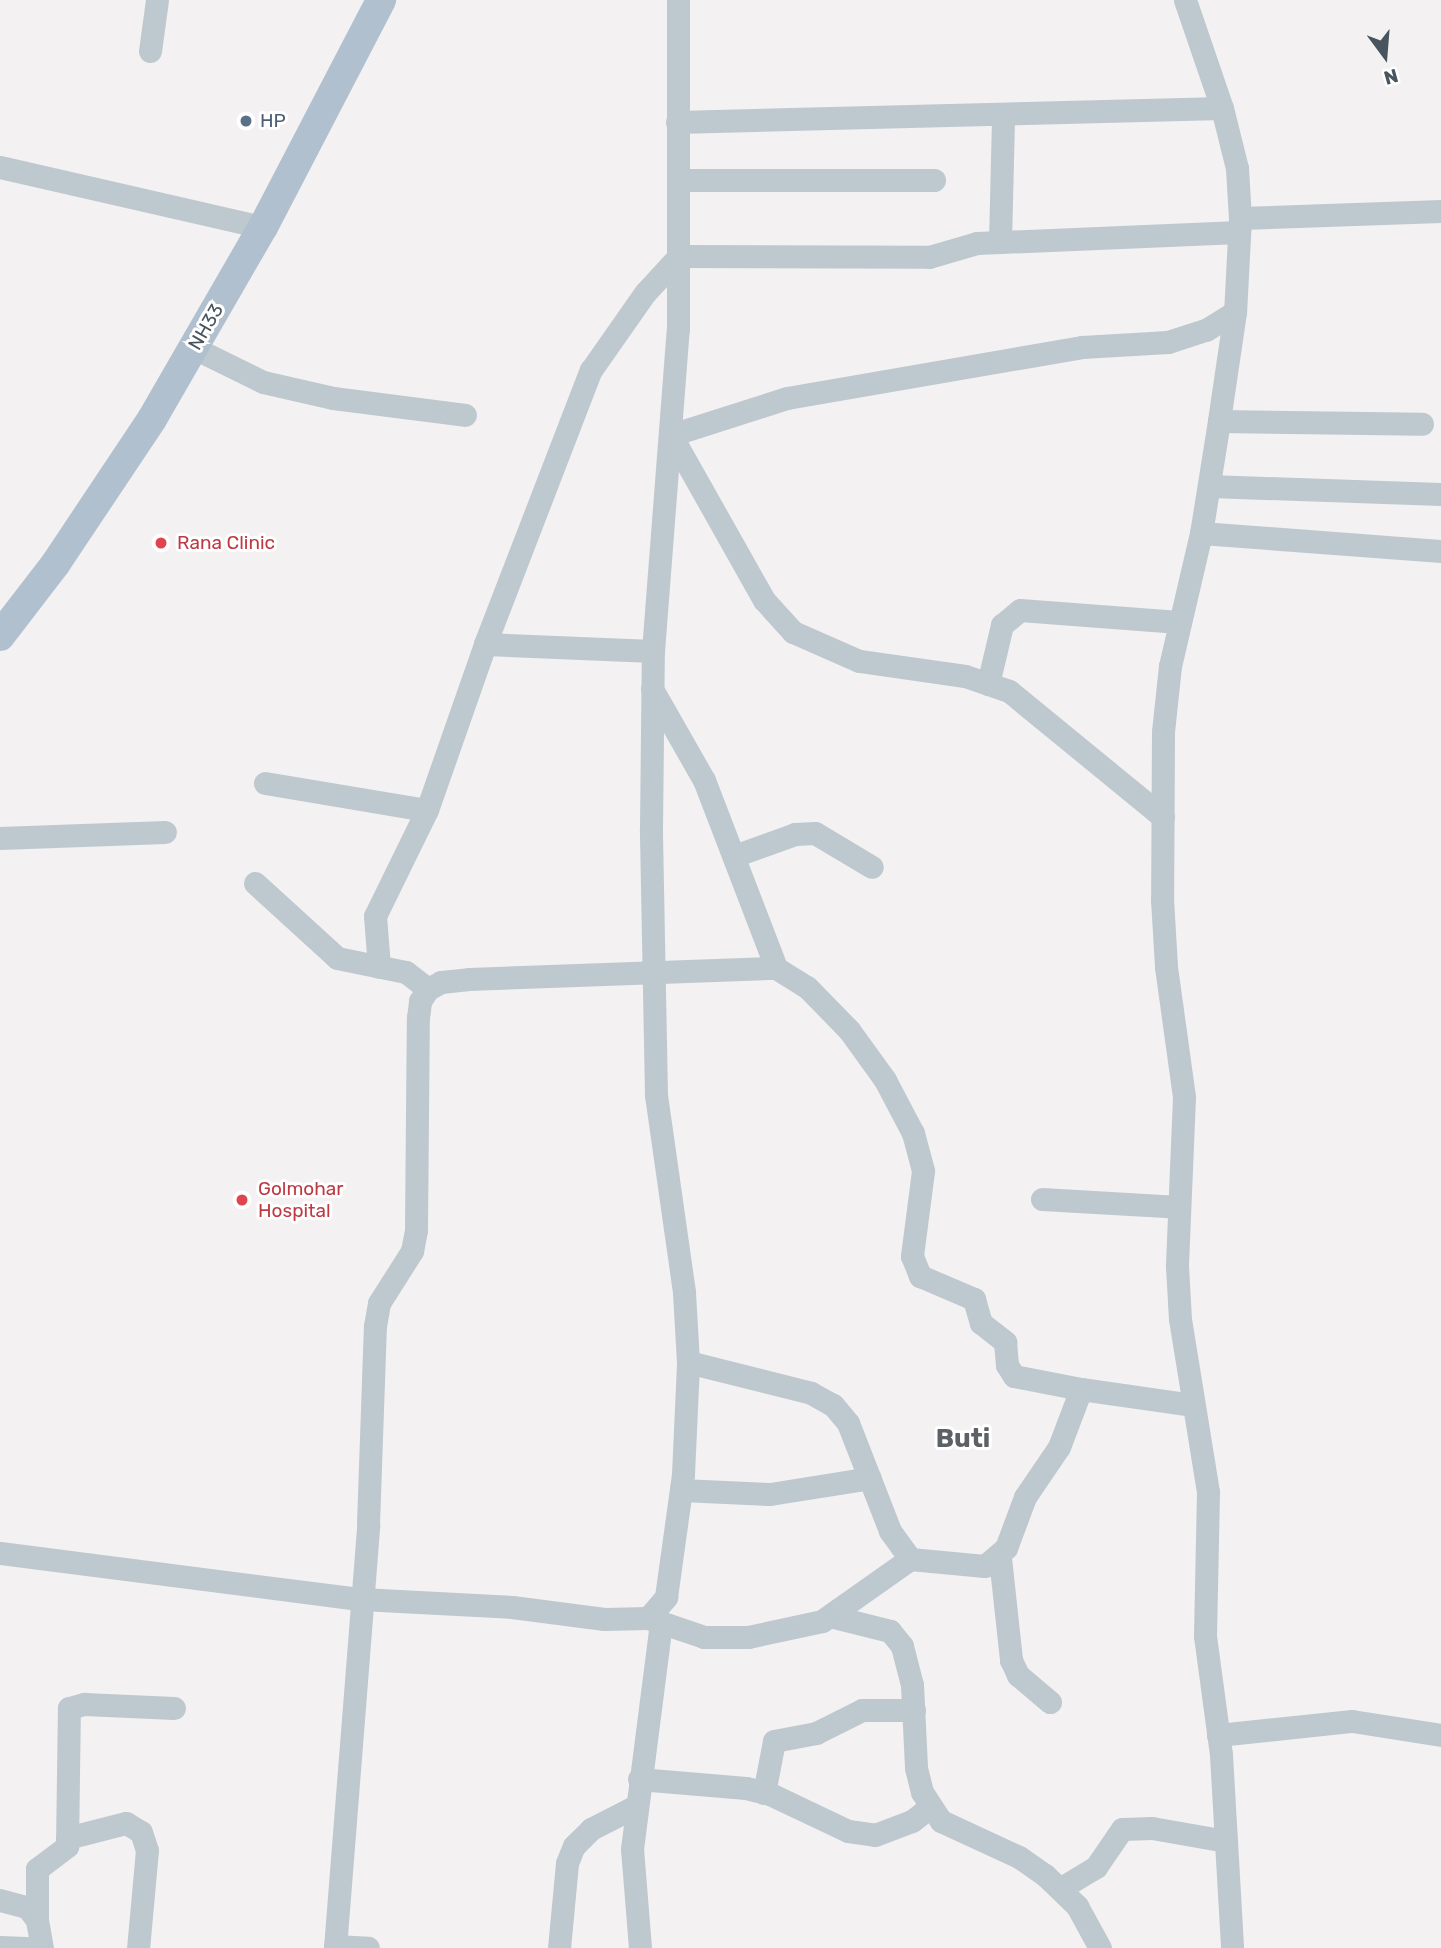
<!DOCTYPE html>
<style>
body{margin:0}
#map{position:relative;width:1441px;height:1948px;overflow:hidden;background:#f3f1f1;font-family:Rubik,sans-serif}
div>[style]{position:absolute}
.minor>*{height:23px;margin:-11.5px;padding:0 11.5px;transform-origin:11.5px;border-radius:11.5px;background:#bec8cf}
.major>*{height:30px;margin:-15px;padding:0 15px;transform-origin:15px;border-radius:15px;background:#b1c0cf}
.dots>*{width:19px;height:19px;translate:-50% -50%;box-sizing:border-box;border:4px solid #fff;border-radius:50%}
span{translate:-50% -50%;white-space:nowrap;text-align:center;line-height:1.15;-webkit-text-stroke:6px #fff;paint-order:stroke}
.service-label{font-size:19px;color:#4e5e75}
.left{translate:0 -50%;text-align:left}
.street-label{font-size:19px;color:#48545e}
.health-label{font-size:19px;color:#be3a42}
.district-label{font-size:26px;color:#5d6166;font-weight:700}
.north{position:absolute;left:1350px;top:21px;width:70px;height:70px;-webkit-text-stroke:5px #fff;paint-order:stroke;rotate:164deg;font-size:19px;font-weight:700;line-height:28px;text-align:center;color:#48545e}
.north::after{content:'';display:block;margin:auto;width:24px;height:32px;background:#48545e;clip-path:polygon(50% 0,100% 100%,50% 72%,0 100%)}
</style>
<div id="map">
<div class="minor">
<i style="left:1185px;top:0;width:114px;rotate:71.1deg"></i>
<i style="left:1222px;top:108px;width:62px;rotate:76deg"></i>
<i style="left:1237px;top:168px;width:50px;rotate:86.6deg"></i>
<i style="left:1240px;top:218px;width:94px;rotate:93deg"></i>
<i style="left:1235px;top:312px;width:110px;rotate:98.4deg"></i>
<i style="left:1219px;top:421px;width:113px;rotate:99.1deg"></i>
<i style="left:1201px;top:533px;width:137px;rotate:103.1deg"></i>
<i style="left:1170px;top:666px;width:66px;rotate:96.1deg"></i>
<i style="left:1163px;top:732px;width:167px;rotate:90.3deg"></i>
<i style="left:1162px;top:899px;width:68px;rotate:86.6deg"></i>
<i style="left:1166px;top:967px;width:131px;rotate:82.1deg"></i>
<i style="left:1184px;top:1097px;width:169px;rotate:92.4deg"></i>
<i style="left:1177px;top:1266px;width:53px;rotate:86.8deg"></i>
<i style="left:1180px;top:1319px;width:175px;rotate:80.8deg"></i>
<i style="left:1208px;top:1492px;width:144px;rotate:91.2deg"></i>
<i style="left:1205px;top:1636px;width:120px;rotate:82.3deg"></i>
<i style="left:1221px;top:1755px;width:193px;rotate:86.7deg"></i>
<i style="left:150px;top:51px;width:51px;rotate:-82.2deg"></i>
<i style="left:677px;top:122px;width:545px;rotate:-1.47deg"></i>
<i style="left:0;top:167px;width:270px;rotate:12.9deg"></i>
<i style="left:678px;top:180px;width:256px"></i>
<i style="left:1240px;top:218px;width:201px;rotate:-2deg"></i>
<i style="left:1000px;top:242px;width:125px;rotate:-88.6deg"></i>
<i style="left:194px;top:348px;width:77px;rotate:26.2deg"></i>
<i style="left:263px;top:382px;width:72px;rotate:12.9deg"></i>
<i style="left:333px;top:398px;width:133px;rotate:7.3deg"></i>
<i style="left:1219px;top:421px;width:203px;rotate:0.8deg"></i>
<i style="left:1209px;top:486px;width:232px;rotate:2deg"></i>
<i style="left:1201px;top:533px;width:241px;rotate:4.3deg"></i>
<i style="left:485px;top:644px;width:168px;rotate:2.4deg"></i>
<i style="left:988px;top:684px;width:61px;rotate:-76.7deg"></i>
<i style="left:1002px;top:625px;width:23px;rotate:-40deg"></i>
<i style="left:1020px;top:610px;width:159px;rotate:4.3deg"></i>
<i style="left:652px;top:689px;width:105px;rotate:60.3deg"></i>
<i style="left:704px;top:780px;width:201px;rotate:69deg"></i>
<i style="left:265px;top:783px;width:164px;rotate:9.5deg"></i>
<i style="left:1163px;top:817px;width:199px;rotate:-140.7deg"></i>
<i style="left:1009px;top:691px;width:46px;rotate:-161.2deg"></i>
<i style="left:965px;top:676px;width:107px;rotate:-171.9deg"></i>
<i style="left:859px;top:661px;width:72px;rotate:-156.3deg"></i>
<i style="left:793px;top:632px;width:43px;rotate:-132.2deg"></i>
<i style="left:764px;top:600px;width:189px;rotate:-119.4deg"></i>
<i style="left:671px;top:435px;width:122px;rotate:-17.7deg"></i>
<i style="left:787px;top:398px;width:299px;rotate:-9.8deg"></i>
<i style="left:1082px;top:347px;width:86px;rotate:-3.3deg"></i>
<i style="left:1168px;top:342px;width:40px;rotate:-18deg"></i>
<i style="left:1206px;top:330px;width:34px;rotate:-32deg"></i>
<i style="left:0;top:838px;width:165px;rotate:-2.1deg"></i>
<i style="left:734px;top:856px;width:65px;rotate:-19.8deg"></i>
<i style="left:795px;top:834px;width:20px;rotate:-3deg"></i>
<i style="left:815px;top:833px;width:66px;rotate:30.8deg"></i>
<i style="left:255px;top:883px;width:111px;rotate:42.4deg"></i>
<i style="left:337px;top:958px;width:70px;rotate:11.5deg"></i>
<i style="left:406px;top:972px;width:28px;rotate:38deg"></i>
<i style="left:379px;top:967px;width:51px;rotate:-94.5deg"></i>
<i style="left:375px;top:916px;width:118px;rotate:-63.9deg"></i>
<i style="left:427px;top:810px;width:176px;rotate:-70.7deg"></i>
<i style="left:485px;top:644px;width:294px;rotate:-68.9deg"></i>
<i style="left:591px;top:370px;width:94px;rotate:-55deg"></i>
<i style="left:645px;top:293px;width:50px;rotate:-47.4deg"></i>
<i style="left:679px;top:256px;width:250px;rotate:0.2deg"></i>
<i style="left:929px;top:257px;width:50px;rotate:-16.3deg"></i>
<i style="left:977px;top:243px;width:262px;rotate:-2.4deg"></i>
<i style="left:1042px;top:1199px;width:137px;rotate:3.3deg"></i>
<i style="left:688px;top:1362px;width:127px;rotate:14.1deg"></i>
<i style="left:811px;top:1393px;width:25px;rotate:29deg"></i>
<i style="left:833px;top:1405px;width:23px;rotate:50deg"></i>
<i style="left:848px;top:1423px;width:116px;rotate:68.7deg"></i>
<i style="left:890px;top:1531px;width:34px;rotate:54deg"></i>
<i style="left:681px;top:1490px;width:89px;rotate:2.6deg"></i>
<i style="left:770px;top:1494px;width:101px;rotate:-9.1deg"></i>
<i style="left:0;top:1553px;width:364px;rotate:7.3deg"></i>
<i style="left:361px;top:1599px;width:151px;rotate:3deg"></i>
<i style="left:512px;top:1607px;width:93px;rotate:7.4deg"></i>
<i style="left:604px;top:1619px;width:44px;rotate:-1.3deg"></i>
<i style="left:648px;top:1618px;width:28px;rotate:-49deg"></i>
<i style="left:666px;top:1597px;width:124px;rotate:-82.1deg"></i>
<i style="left:683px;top:1474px;width:112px;rotate:-87.4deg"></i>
<i style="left:688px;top:1362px;width:70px;rotate:-93.3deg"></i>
<i style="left:684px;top:1292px;width:199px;rotate:-98.1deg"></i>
<i style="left:656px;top:1095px;width:266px;rotate:-91.1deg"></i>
<i style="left:651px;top:829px;width:178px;rotate:-89.4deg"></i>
<i style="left:653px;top:651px;width:323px;rotate:-85.6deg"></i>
<i style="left:678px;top:329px;width:329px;rotate:-90deg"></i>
<i style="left:1000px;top:1558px;width:103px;rotate:83.8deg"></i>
<i style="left:1011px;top:1660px;width:17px;rotate:65deg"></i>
<i style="left:1018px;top:1675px;width:42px;rotate:40.2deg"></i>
<i style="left:830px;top:1616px;width:62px;rotate:14deg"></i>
<i style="left:890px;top:1631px;width:19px;rotate:51deg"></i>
<i style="left:902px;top:1646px;width:40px;rotate:75.6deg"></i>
<i style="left:912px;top:1685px;width:83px;rotate:87.2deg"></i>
<i style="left:916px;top:1768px;width:25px;rotate:76deg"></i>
<i style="left:922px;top:1792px;width:35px;rotate:57deg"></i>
<i style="left:941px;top:1821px;width:86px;rotate:24.8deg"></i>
<i style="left:1019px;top:1857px;width:32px;rotate:35deg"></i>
<i style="left:1045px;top:1875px;width:45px;rotate:44.1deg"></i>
<i style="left:1077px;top:1906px;width:48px;rotate:61.3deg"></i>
<i style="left:648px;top:1618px;width:59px;rotate:18.7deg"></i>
<i style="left:704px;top:1637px;width:44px"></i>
<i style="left:748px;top:1637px;width:76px;rotate:-12.2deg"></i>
<i style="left:822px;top:1621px;width:108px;rotate:-35.2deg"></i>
<i style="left:910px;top:1559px;width:75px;rotate:5.3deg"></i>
<i style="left:985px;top:1566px;width:28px;rotate:-41deg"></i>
<i style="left:1006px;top:1548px;width:54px;rotate:-69.6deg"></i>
<i style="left:1025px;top:1497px;width:60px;rotate:-55.8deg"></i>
<i style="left:1059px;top:1447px;width:62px;rotate:-69.2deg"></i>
<i style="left:1081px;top:1389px;width:112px;rotate:8.2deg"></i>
<i style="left:1218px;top:1735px;width:135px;rotate:-6deg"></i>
<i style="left:1352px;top:1721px;width:90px;rotate:8.9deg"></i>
<i style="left:639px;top:1779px;width:107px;rotate:4.8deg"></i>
<i style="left:746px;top:1788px;width:25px;rotate:14deg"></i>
<i style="left:770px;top:1794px;width:86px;rotate:25.4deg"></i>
<i style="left:848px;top:1831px;width:27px;rotate:8deg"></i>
<i style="left:875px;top:1835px;width:40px;rotate:-21deg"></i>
<i style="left:912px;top:1821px;width:23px;rotate:-38deg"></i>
<i style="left:764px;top:1793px;width:53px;rotate:-79.1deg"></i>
<i style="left:774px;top:1741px;width:43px;rotate:-10.8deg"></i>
<i style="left:816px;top:1733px;width:51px;rotate:-26.6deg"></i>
<i style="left:862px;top:1710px;width:52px"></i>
<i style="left:67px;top:1838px;width:61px;rotate:-14.3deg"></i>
<i style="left:126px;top:1823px;width:17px;rotate:31deg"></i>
<i style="left:141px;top:1832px;width:19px;rotate:72deg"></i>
<i style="left:147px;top:1850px;width:98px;rotate:95.2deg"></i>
<i style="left:1061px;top:1888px;width:41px;rotate:-31deg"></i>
<i style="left:1096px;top:1867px;width:46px;rotate:-55.6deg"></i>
<i style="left:1122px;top:1829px;width:30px;rotate:-2deg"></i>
<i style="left:1152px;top:1828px;width:75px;rotate:10deg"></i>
<i style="left:0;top:1900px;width:28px;rotate:15deg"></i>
<i style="left:27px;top:1907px;width:16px;rotate:52deg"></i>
<i style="left:37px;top:1920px;width:28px;rotate:80deg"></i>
<i style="left:37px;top:1920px;width:51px;rotate:-90deg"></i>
<i style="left:37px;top:1869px;width:38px;rotate:-37deg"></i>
<i style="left:67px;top:1846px;width:138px;rotate:-89.2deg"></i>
<i style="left:69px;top:1708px;width:16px;rotate:-15deg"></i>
<i style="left:84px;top:1704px;width:90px;rotate:2.5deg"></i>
<i style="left:335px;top:1946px;width:33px;rotate:3deg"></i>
<i style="left:0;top:1947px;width:26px;rotate:2deg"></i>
<i style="left:335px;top:1948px;width:425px;rotate:-85.5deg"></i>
<i style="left:368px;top:1524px;width:198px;rotate:-88deg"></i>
<i style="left:375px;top:1326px;width:23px;rotate:-80deg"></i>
<i style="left:379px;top:1303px;width:62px;rotate:-57.6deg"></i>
<i style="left:412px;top:1251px;width:21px;rotate:-79deg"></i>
<i style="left:416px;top:1230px;width:212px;rotate:-89.5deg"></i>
<i style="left:418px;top:1018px;width:17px;rotate:-83deg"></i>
<i style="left:420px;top:1001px;width:14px;rotate:-56deg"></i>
<i style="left:428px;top:989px;width:15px;rotate:-28deg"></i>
<i style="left:441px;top:982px;width:28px;rotate:-6deg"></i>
<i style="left:469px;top:979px;width:307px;rotate:-2.1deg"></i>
<i style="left:776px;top:968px;width:36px;rotate:32deg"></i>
<i style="left:807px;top:987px;width:60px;rotate:45.7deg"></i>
<i style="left:849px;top:1030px;width:62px;rotate:54.2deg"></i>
<i style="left:885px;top:1080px;width:60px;rotate:62.2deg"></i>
<i style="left:913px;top:1133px;width:39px;rotate:75deg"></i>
<i style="left:923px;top:1171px;width:86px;rotate:97.4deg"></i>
<i style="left:912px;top:1256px;width:22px;rotate:68deg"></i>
<i style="left:920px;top:1276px;width:59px;rotate:23.1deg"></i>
<i style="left:974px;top:1299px;width:25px;rotate:74deg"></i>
<i style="left:981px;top:1323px;width:31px;rotate:38deg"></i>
<i style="left:1005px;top:1342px;width:23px;rotate:85deg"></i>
<i style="left:1007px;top:1365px;width:13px;rotate:58deg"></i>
<i style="left:1014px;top:1376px;width:68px;rotate:11deg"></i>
<i style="left:559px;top:1948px;width:85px;rotate:-84.6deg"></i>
<i style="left:567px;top:1863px;width:18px;rotate:-68deg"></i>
<i style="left:574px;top:1846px;width:24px;rotate:-45deg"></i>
<i style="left:591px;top:1829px;width:51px;rotate:-27.1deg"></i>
<i style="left:640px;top:1948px;width:99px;rotate:-94.6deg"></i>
<i style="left:632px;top:1849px;width:227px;rotate:-82.7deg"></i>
</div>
<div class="major">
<i style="left:0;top:636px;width:92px;rotate:-52.5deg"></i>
<i style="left:56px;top:563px;width:173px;rotate:-56.3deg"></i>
<i style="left:152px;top:419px;width:222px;rotate:-60deg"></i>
<i style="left:263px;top:227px;width:256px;rotate:-62.5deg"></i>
</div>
<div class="dots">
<i style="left:246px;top:121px;background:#5c6f8a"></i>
<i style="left:161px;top:543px;background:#e0444e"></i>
<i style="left:242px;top:1200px;background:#e0444e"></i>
</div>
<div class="service-label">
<span class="left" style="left:260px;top:121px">HP</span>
</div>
<div class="street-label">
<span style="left:206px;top:327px;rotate:-60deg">NH33</span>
</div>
<div class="health-label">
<span class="left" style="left:177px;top:543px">Rana Clinic</span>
<span class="left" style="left:258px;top:1200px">Golmohar<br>Hospital</span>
</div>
<div class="district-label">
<span style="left:963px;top:1439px">Buti</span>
</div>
<div class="north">N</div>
</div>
